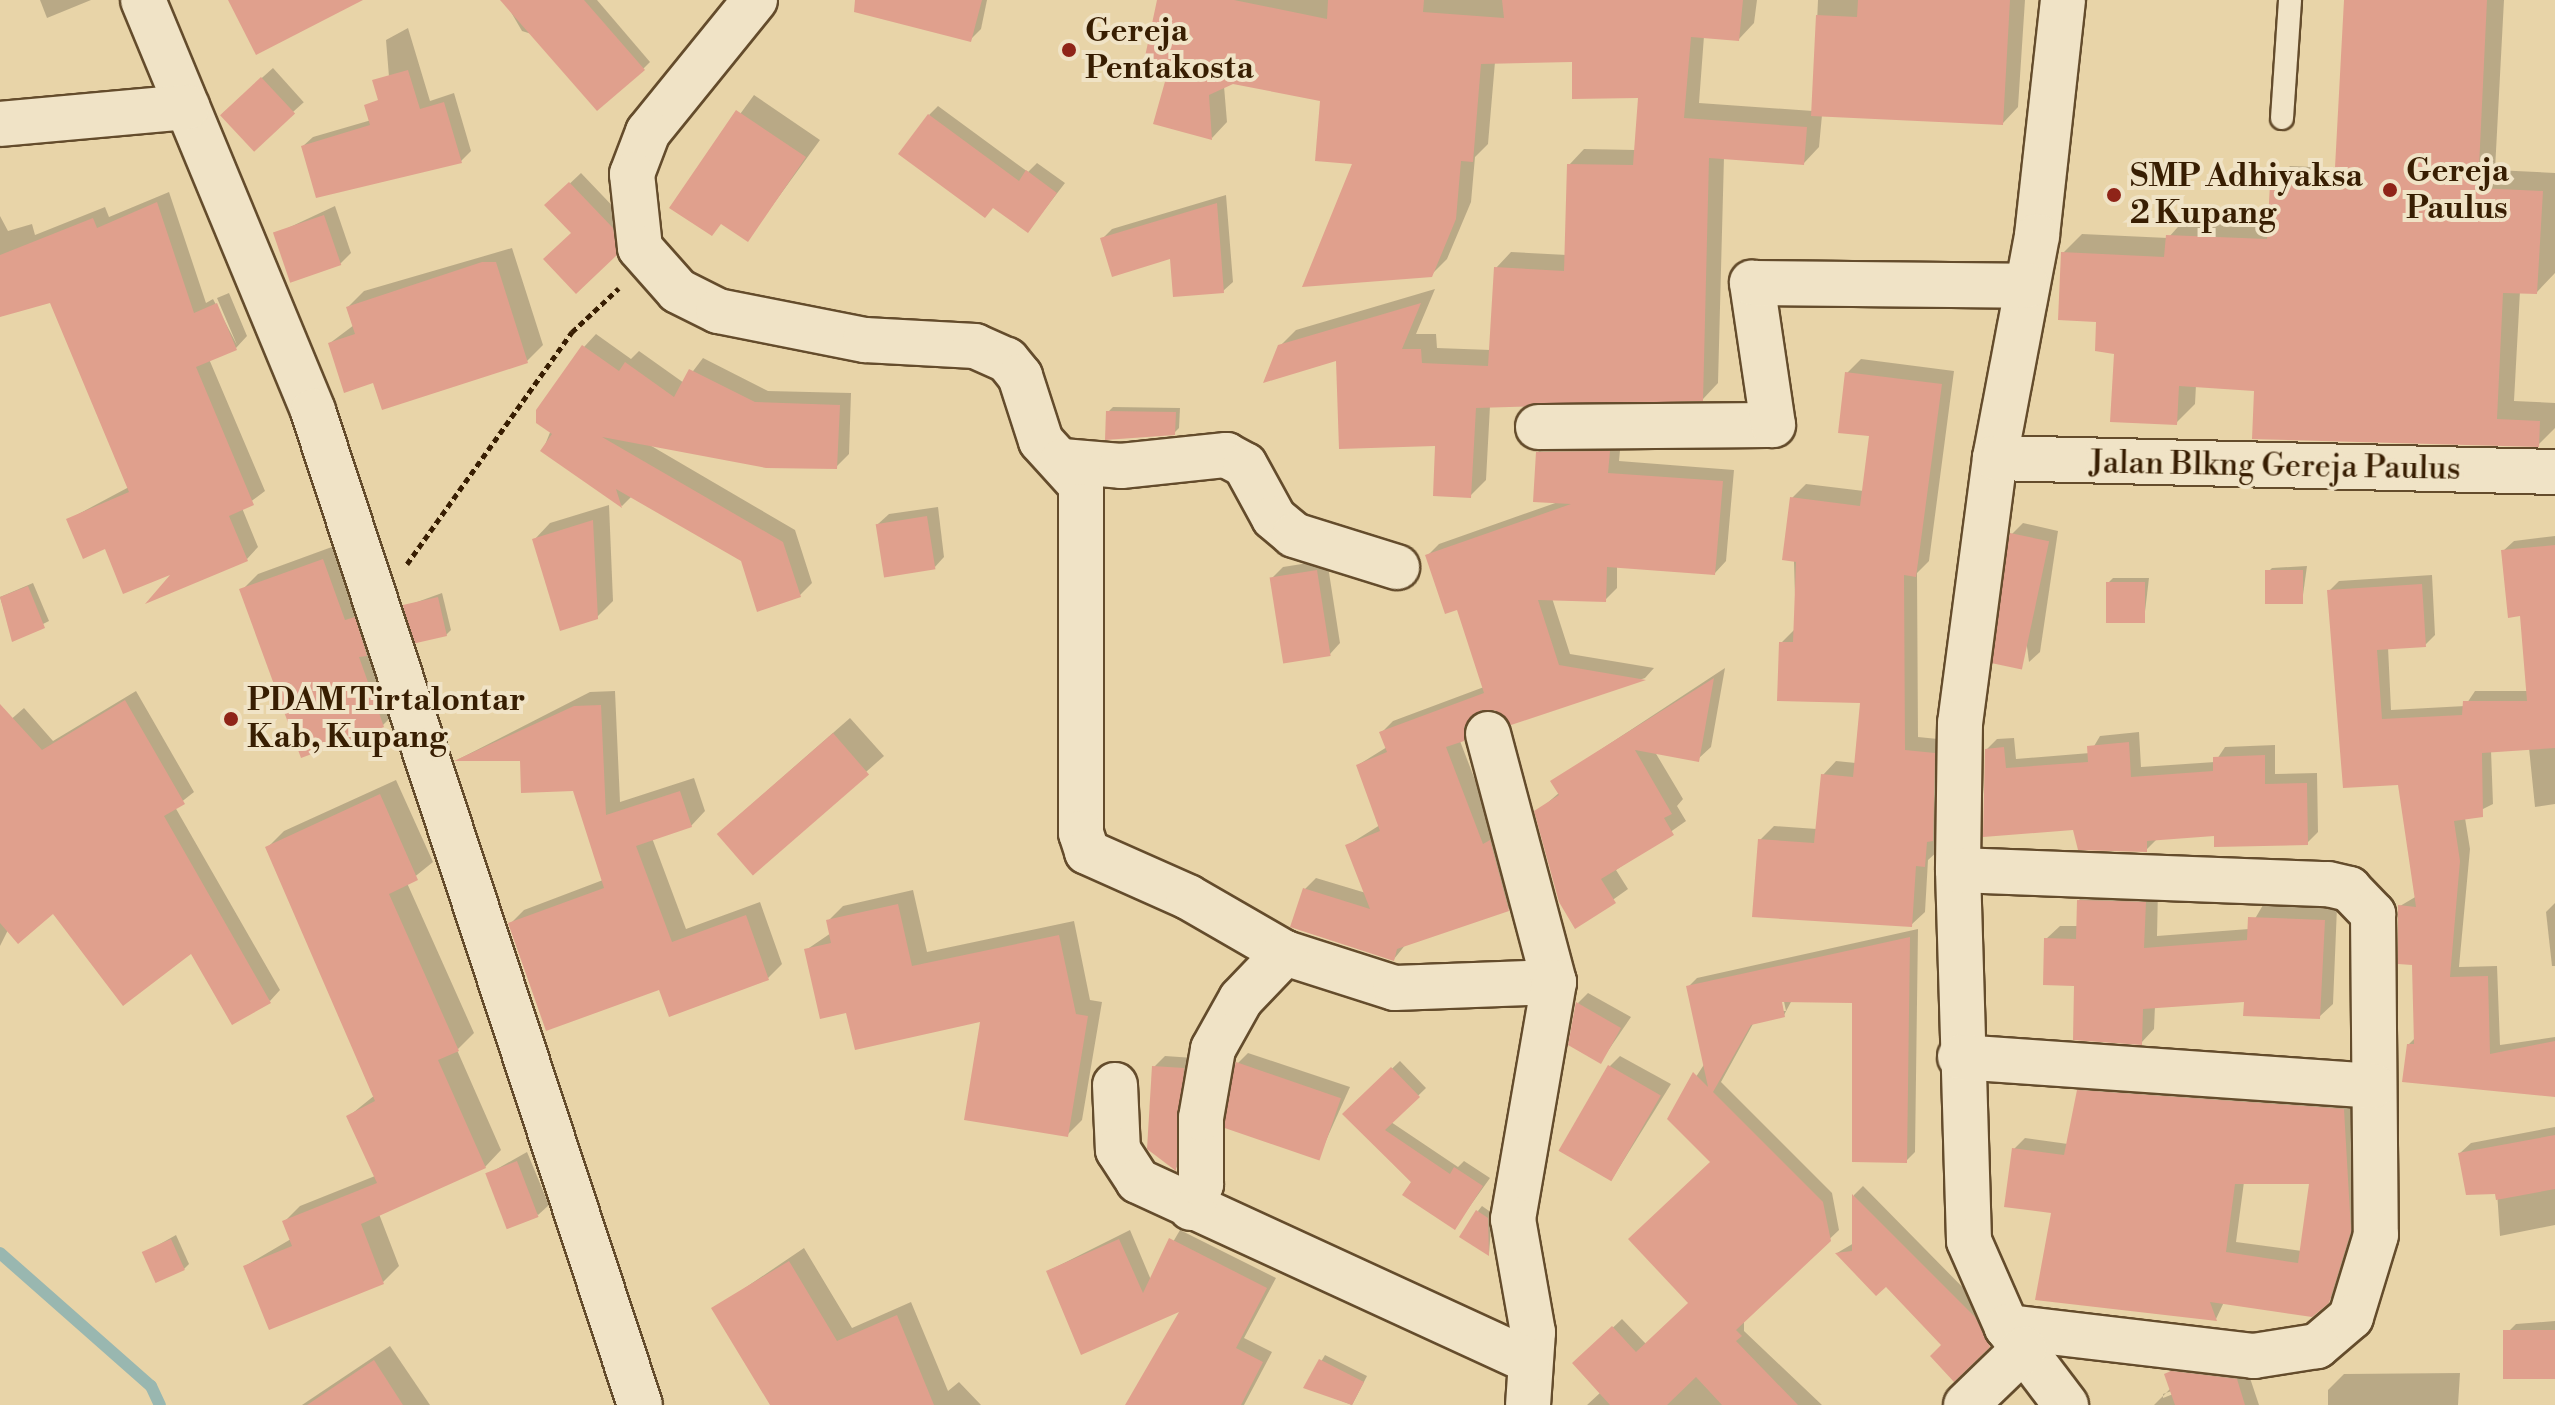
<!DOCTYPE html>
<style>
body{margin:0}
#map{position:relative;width:2555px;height:1405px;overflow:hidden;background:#e8d4a8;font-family:"Libre Bodoni",serif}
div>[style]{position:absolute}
.shadow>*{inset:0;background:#0003;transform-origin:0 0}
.stream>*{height:12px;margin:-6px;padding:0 6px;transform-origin:6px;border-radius:6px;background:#99b7b0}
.building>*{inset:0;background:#e0a08d;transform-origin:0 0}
.path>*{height:5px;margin-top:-2.5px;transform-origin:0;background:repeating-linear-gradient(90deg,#381e02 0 6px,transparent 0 10px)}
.roads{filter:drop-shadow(2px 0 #644c2c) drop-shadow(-2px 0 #644c2c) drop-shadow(0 2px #644c2c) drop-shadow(0 -2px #644c2c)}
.service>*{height:22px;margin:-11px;padding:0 11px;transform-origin:11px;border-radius:11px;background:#f0e3c6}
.minor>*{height:44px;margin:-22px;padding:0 22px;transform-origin:22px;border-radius:22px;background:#f0e3c6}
.dots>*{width:22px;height:22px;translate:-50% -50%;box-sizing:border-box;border:4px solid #f0e3c6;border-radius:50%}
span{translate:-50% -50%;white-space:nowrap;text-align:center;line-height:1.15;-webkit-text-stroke:8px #f0e3c6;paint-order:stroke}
.poi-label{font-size:32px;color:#381e02;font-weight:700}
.left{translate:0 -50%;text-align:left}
.street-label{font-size:32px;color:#381e02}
</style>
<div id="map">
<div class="shadow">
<i style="clip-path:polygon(40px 0,91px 0,47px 18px)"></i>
<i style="clip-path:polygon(504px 0,597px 0,650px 62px,643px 69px,522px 31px)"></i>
<i style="clip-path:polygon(919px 0,987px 0,981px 29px,970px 40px)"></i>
<i style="clip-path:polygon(1159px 0,1757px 0,1754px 23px,1739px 39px,1704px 36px,1699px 103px,1813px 111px,1818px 0,2025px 0,2018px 107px,2003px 123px,1822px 115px,1819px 147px,1804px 163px,1724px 157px,1718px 383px,1703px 399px,1490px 406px,1486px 480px,1470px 496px,1437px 444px,1338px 358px,1280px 346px,1296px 330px,1435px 289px,1416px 334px,1436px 334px,1437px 348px,1491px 350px,1496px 268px,1511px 252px,1567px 255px,1569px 165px,1584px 149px,1636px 150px,1641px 96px,1574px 60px,1495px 62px,1488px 144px,1475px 157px,1471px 202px,1447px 259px,1431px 275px,1322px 100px,1233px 82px,1224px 86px,1227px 122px,1212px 138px,1170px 69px)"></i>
<i style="clip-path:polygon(2346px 0,2504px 0,2495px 170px,2555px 173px,2555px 273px,2537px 292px,2520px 291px,2514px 401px,2555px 403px,2555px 428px,2538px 445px,2256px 389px,2196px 385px,2195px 404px,2176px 423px,2116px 352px,2063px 253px,2082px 234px,2168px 238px,2186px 218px,2270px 221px,2272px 185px,2290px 166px,2337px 168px)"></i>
<i style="clip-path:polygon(408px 28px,430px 101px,454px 93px,471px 151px,461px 161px,303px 146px,313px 137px,392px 114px,386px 40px)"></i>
<i style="left:273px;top:68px;width:46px;height:69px;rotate:48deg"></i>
<i style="clip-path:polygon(754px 95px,820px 140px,748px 239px,723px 222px,672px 207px)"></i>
<i style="clip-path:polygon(938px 106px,1028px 172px,1037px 163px,1065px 183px,1028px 231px,929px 115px)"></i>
<i style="clip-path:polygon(581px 173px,623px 217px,627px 242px,576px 291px,572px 232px,547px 205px)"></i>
<i style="clip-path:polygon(169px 192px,206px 303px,213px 299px,237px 345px,217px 298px,229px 293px,247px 336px,236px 348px,209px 359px,265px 491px,242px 508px,258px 547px,247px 559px,177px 570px,69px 519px,129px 487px,51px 301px,0 315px,0 216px,8px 231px,32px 224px,35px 235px,105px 207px,109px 217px)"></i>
<i style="clip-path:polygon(1226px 195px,1233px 282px,1223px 291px,1172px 256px,1102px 239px,1112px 229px)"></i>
<i style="clip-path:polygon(335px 206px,351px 253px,340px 264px,275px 234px)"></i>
<i style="clip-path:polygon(512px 248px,543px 345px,527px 361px,374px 381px,330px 343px,354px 325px,348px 307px,364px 291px)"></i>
<i style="clip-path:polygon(596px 334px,631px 359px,639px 351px,684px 383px,703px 358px,768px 391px,851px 393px,849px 454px,836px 467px,648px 444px,795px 530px,812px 583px,800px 595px,632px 496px,622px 506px,543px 450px,584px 347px)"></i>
<i style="clip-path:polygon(1861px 359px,1954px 371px,1929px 561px,1917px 573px,1918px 737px,1948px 740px,1938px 851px,1928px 860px,1925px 912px,1911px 925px,1760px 840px,1774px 826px,1817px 829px,1823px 775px,1836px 761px,1856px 763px,1862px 701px,1781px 643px,1796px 628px,1792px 498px,1806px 484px,1864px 491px,1871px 435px,1847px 373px)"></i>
<i style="clip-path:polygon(1113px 407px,1180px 408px,1179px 428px,1174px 433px,1108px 412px)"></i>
<i style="clip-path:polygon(1621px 440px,1619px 461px,1734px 470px,1726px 561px,1715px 573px,1617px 566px,1617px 588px,1605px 600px,1552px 598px,1570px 654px,1654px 668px,1645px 678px,1512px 723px,1496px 708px,1475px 713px,1475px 727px,1460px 741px,1520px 897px,1508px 909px,1406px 944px,1394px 959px,1304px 890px,1316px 878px,1366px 893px,1348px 845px,1380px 825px,1358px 765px,1387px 747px,1381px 733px,1393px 721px,1484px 687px,1458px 608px,1427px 556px,1439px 544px,1561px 501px,1538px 452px,1550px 441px)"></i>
<i style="clip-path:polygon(609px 505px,613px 601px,597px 617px,534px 540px,550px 523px)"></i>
<i style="clip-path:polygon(938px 507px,944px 557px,934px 568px,878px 524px,889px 514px)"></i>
<i style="clip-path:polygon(2023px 523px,2058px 531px,2040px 652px,2029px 662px,2012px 534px)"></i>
<i style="clip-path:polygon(2555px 536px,2555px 804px,2535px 807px,2529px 748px,2491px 750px,2493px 804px,2465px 818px,2470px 849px,2459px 967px,2497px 966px,2500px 1045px,2555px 1037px,2555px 1095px,2409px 1044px,2416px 1037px,2414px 963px,2400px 906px,2417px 896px,2400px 783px,2329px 591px,2339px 581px,2432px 575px,2435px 635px,2425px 645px,2388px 647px,2391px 710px,2465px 706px,2475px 691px,2529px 691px,2522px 614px,2503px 551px,2514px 541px)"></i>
<i style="clip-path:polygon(340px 544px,399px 709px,383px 725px,242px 590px,258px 574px)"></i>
<i style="clip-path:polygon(1327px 560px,1340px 643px,1330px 654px,1272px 578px,1283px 567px)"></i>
<i style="clip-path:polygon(2307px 566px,2302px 602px,2267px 573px,2272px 568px)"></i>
<i style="clip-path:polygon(2113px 578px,2149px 578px,2144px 620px,2108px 583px)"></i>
<i style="clip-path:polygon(33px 583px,49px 621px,13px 639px,0 597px)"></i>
<i style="clip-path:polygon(442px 593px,451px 630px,446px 635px,406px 606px)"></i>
<i style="clip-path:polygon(1725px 668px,1711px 747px,1698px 759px,1655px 752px,1683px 799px,1677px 806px,1686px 821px,1616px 870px,1628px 889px,1576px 926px,1537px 812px,1560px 792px,1553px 781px)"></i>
<i style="clip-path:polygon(136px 691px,194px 792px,175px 807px,280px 990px,270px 1001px,192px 951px,53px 911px,8px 930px,0 946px,0 729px,24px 708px,53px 741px)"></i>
<i style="clip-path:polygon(615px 691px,620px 802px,694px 778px,705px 811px,691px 826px,652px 838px,686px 929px,760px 902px,782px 964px,768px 978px,660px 987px,510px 924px,524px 910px,603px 880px,574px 789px,522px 759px,459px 759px,590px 692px)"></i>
<i style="clip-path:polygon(850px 718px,884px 756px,753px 872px,736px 818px)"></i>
<i style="clip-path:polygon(2139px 732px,2141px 767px,2215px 762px,2225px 747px,2275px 745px,2275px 774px,2317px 773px,2318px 832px,2307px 843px,2216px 834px,2158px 838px,2146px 850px,2075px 828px,1985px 835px,1987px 749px,1997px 739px,2014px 738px,2016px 759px,2090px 753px,2100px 736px)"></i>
<i style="clip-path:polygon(396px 780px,433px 862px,407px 883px,474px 1033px,457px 1050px,501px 1150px,485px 1167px,379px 1214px,399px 1266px,383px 1282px,245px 1266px,291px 1239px,284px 1222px,300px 1206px,375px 1176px,349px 1116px,375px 1095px,268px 847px,284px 831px)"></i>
<i style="clip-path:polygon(2092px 887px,2158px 889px,2157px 936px,2249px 929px,2263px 905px,2337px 907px,2333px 1004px,2319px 1017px,2246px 1000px,2155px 1006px,2154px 1029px,2141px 1043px,2076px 984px,2046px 939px,2060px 926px,2078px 926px,2079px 900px)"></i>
<i style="clip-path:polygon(913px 890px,927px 952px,1074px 921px,1090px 1000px,1102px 1002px,1082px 1120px,1067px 1135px,982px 1020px,848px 1011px,806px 950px,831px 933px,828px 921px,843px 906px)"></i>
<i style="clip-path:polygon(2555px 903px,2555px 966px,2552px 966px,2546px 912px)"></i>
<i style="clip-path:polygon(evenodd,1918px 929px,1915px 1152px,1906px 1161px,1854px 1001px,1792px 1000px,1784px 1015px,1754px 1022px,1721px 1082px,1832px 1193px,1839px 1230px,1744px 1320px,1744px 1331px,1822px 1405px,1587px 1405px,1601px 1392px,1584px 1355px,1622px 1319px,1646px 1344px,1690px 1303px,1713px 1162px,1669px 1118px,1705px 1063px,1688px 987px,1697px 978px,1918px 929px,1782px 992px,1786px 1011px,1782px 1011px,1782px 992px)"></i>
<i style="clip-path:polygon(1588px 993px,1631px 1017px,1601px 1061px,1578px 1003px)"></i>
<i style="clip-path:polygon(1248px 1053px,1350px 1087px,1319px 1156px,1238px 1063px)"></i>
<i style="clip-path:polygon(1165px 1056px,1194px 1058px,1186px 1158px,1176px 1168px,1154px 1067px)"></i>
<i style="clip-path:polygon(1620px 1056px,1671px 1084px,1612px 1179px,1609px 1067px)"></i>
<i style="clip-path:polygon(1400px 1061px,1426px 1088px,1391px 1122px,1458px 1167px,1464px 1161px,1490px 1178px,1455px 1227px,1345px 1114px)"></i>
<i style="clip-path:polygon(evenodd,2089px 1080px,2354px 1099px,2361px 1219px,2339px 1290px,2328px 1301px,2224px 1302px,2216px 1319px,2054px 1212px,2014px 1149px,2025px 1138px,2068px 1144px,2079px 1091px,2089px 1080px,2244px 1182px,2311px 1182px,2302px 1251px,2236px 1242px,2244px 1182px)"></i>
<i style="clip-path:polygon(2555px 1127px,2555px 1225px,2500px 1236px,2497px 1192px,2460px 1153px,2471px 1143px)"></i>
<i style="clip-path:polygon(527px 1152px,549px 1205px,538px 1215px,488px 1174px)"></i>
<i style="clip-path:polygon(1863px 1186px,1983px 1308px,1999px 1335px,1954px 1379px,1943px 1345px,1886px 1284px,1837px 1253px,1854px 1243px,1854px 1195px)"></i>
<i style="clip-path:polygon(1482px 1206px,1492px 1213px,1489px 1254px,1478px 1211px)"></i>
<i style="clip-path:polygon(1130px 1230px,1151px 1280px,1180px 1230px,1276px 1278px,1244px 1338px,1272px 1352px,1244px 1405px,1128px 1405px,1184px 1307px,1048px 1271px)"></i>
<i style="clip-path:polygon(176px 1235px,189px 1264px,184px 1269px,144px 1253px)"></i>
<i style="clip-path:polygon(804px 1248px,852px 1328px,911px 1302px,948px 1391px,959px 1382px,981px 1405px,772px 1405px,714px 1309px)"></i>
<i style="clip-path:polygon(2555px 1321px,2555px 1377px,2505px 1335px,2516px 1324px)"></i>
<i style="clip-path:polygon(390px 1346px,430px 1405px,302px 1405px)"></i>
<i style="clip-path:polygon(1325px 1355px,1367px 1376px,1352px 1405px,1306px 1387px)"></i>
<i style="clip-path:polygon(evenodd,2177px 1364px,2247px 1369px,2259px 1405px,2154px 1405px,2171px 1388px,2167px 1375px,2177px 1364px,2180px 1388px,2181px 1391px,2163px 1398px,2163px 1394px,2180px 1388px)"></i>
<i style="clip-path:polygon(2460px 1373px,2458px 1405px,2328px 1405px,2328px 1390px,2344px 1374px)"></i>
</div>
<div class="stream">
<i style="left:0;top:1253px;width:201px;rotate:41.4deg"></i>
<i style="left:151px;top:1386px;width:21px;rotate:65deg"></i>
</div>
<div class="building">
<i style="clip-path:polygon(228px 0,363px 0,256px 55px)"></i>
<i style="clip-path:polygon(500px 0,584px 0,645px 70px,597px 111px)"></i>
<i style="clip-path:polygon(855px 0,982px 0,971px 42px,854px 12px)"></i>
<i style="clip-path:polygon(1157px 0,1234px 0,1327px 19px,1328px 0,1424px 0,1423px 12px,1504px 18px,1502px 0,1743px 0,1739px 41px,1691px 37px,1684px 118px,1807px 127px,1804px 165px,1709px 158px,1703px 401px,1476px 408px,1471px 498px,1433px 496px,1435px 446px,1339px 449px,1336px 361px,1263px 383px,1278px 345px,1421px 303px,1402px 349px,1421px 349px,1422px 363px,1488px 366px,1494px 267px,1564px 271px,1567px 164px,1633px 165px,1638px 98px,1572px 99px,1572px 62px,1481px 64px,1473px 162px,1461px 161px,1456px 219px,1432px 277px,1302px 287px,1352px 164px,1315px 161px,1320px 101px,1233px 84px,1209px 95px,1212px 140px,1153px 124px,1168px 71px,1143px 66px)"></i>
<i style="clip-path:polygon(1858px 0,2010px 0,2003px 125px,1811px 116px,1816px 15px,1857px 17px)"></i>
<i style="clip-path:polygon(2344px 0,2487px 0,2478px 188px,2543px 191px,2537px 294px,2503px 293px,2497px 419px,2540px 421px,2539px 447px,2252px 439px,2254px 391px,2179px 386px,2177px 425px,2110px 422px,2114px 354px,2095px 351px,2096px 322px,2058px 320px,2061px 252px,2164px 257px,2166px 235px,2267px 239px,2270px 184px,2334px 186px)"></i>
<i style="clip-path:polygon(408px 70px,420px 109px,444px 102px,462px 163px,316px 198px,301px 146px,370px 125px,364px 105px,378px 100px,372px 80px)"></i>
<i style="left:261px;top:77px;width:50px;height:56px;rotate:47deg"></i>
<i style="clip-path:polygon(736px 110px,806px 157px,748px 242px,721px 224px,712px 236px,669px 208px)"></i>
<i style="clip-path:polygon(928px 114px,1019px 181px,1026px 170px,1057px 193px,1028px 233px,993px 208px,985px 218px,898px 154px)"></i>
<i style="clip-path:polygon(569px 182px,613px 228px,617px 255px,576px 294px,543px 259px,571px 233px,544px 205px)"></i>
<i style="clip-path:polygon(157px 202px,194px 313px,217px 303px,237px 350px,196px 367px,254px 505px,229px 516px,248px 561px,145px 604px,170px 575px,123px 594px,105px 549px,83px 559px,66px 519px,129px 492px,50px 303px,0 317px,0 255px,93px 218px,97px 228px)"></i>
<i style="clip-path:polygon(1217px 203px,1224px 293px,1173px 297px,1170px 259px,1112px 277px,1100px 238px)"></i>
<i style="left:324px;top:215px;width:53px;height:54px;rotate:71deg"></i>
<i style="clip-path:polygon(482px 262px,496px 262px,528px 363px,382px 410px,373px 383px,344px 393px,328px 343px,355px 334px,346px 307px)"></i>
<i style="clip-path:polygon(582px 345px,619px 371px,625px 362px,674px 397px,689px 369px,755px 402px,840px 405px,837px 469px,766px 468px,602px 437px,783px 542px,801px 597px,757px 612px,741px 561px,616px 489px,622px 508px,540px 451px,552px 434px,536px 423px,536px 410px)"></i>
<i style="clip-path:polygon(1845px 372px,1942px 384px,1916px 577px,1904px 575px,1905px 750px,1935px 753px,1933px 841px,1927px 842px,1925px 867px,1916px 866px,1912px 927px,1752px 917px,1758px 839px,1814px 843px,1821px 774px,1853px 777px,1860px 703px,1777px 701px,1779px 642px,1793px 642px,1796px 562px,1782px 560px,1790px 497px,1860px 506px,1869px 436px,1838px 433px)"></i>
<i style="clip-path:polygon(1106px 411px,1176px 412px,1175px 435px,1105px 440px)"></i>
<i style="clip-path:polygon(1610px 451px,1608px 473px,1723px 481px,1715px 575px,1607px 567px,1606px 602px,1538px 600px,1559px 665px,1646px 680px,1511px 725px,1495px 710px,1481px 710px,1464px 727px,1464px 741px,1446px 747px,1483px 844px,1490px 840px,1509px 911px,1397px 949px,1394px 961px,1290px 927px,1303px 888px,1370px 909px,1345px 845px,1380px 831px,1356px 765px,1387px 752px,1379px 732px,1484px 693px,1457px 610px,1445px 614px,1425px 555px,1571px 504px,1533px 502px,1536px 452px)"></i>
<i style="left:927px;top:516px;width:54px;height:52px;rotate:81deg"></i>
<i style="clip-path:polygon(593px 520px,598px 619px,560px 631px,532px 539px)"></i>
<i style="left:2010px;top:533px;width:40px;height:131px;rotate:12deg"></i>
<i style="clip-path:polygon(2555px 545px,2555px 748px,2482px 753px,2483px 817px,2454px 821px,2460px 861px,2450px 977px,2488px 976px,2490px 1054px,2555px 1041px,2555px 1097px,2402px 1082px,2407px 1044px,2414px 1044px,2412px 965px,2398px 964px,2398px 905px,2416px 907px,2398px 785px,2343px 788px,2327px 590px,2422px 584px,2426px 647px,2377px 650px,2382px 719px,2462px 715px,2463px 701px,2527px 701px,2520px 616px,2508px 618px,2501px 550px)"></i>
<i style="clip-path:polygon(323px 559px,345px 620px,355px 617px,367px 656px,359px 657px,384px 727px,301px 758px,239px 589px)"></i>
<i style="left:1317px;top:570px;width:87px;height:48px;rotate:81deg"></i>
<i style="left:2303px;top:570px;width:34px;height:38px;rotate:90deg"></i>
<i style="left:2106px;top:582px;width:39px;height:41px"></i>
<i style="clip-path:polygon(28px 586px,45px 628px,12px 642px,0 597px)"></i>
<i style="left:438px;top:597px;width:40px;height:36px;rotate:77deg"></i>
<i style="clip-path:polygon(1714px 678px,1699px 762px,1635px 750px,1672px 814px,1664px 818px,1674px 835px,1601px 879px,1616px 903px,1575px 929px,1559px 902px,1534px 811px,1559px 795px,1550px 781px)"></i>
<i style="clip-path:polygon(125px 700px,185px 804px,164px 816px,271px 1003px,232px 1025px,191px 954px,123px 1006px,53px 914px,18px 944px,0 923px,0 704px,42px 750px)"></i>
<i style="clip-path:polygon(601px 705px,606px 815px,680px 791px,692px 827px,636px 846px,672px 942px,746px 915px,769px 980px,669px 1017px,659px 990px,546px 1031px,508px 923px,604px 888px,573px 791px,521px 793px,520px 761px,454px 761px,574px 706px)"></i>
<i style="left:833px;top:733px;width:55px;height:154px;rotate:49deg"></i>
<i style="clip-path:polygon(2129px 742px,2131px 777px,2213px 771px,2213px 757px,2265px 755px,2265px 784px,2307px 783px,2308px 845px,2214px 847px,2214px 836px,2147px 841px,2147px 852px,2078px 850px,2073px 830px,1983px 837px,1985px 749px,2004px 747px,2006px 768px,2088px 762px,2087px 746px)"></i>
<i style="clip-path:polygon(380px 794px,418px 880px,389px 894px,459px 1051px,438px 1060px,486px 1168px,361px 1224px,384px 1284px,269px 1330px,243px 1266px,292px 1246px,282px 1221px,377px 1183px,346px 1116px,375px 1101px,265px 847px)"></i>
<i style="clip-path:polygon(2077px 900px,2146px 902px,2144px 948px,2247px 940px,2248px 917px,2325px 920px,2320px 1019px,2243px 1016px,2244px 1002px,2143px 1009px,2142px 1045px,2073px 1040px,2074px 986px,2043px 985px,2044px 938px,2076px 939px)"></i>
<i style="clip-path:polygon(898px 904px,912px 966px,1059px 935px,1076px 1014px,1088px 1016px,1068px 1137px,964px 1120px,980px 1022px,855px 1050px,846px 1013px,820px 1019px,804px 949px,831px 943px,826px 920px)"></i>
<i style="clip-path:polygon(1910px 937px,1907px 1163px,1852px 1162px,1852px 1003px,1782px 1002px,1785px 1017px,1751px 1025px,1713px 1092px,1823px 1202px,1831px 1241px,1736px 1330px,1742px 1336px,1736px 1341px,1798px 1405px,1722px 1405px,1696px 1377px,1667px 1405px,1610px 1405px,1572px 1363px,1612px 1326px,1636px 1352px,1688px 1303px,1628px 1239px,1710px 1162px,1667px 1119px,1693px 1072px,1708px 1087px,1686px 986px)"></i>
<i style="clip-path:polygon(1576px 1002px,1621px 1028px,1601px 1064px,1568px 1045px)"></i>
<i style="left:1236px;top:1062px;width:111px;height:66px;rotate:19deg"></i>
<i style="left:1608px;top:1065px;width:61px;height:99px;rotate:30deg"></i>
<i style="clip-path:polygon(1152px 1066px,1184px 1068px,1176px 1171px,1147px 1149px)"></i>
<i style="clip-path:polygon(1391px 1067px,1420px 1097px,1385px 1130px,1450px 1174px,1454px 1167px,1483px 1186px,1455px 1230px,1402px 1195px,1411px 1182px,1342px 1114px)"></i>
<i style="clip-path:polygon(evenodd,2077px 1090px,2344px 1109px,2351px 1231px,2329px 1303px,2312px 1317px,2210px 1302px,2217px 1321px,2035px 1300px,2051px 1213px,2004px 1207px,2012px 1148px,2064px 1155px,2077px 1090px,2235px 1184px,2309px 1184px,2298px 1263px,2226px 1252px,2235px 1184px)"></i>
<i style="clip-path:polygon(2555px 1135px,2555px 1189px,2496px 1200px,2495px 1194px,2466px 1195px,2458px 1153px)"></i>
<i style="left:517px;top:1161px;width:60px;height:34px;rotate:69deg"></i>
<i style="clip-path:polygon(1852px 1194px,1975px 1317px,1990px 1347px,1954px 1382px,1930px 1356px,1941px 1345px,1886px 1287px,1876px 1296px,1835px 1253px,1852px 1251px)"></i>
<i style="clip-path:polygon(1476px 1210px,1488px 1218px,1489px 1256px,1459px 1237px)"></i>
<i style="clip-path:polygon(1169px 1238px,1267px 1288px,1236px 1348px,1263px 1362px,1241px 1405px,1125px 1405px,1179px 1312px,1081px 1355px,1046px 1271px,1119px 1239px,1143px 1293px)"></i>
<i style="left:171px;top:1239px;width:34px;height:32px;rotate:66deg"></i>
<i style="clip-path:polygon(789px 1261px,837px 1341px,897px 1315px,934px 1405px,770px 1405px,711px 1308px)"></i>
<i style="left:2555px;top:1330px;width:49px;height:52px;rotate:90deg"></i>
<i style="clip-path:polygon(1319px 1359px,1364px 1382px,1352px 1405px,1303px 1388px)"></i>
<i style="clip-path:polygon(374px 1360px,403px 1405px,307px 1405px)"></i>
<i style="clip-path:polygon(2171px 1371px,2237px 1379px,2245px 1405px,2175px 1405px,2164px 1374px)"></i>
</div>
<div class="path">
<i style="left:407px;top:564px;width:285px;rotate:-54.6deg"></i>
<i style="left:572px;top:332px;width:64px;rotate:-43.1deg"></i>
</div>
<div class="roads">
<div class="service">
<i style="left:2282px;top:118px;width:118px;rotate:-86.1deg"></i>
</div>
<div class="minor">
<i style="left:143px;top:0;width:445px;rotate:67.5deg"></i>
<i style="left:313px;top:411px;width:1046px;rotate:71.79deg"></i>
<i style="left:755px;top:0;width:170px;rotate:129deg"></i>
<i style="left:648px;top:132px;width:45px;rotate:110.9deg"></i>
<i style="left:632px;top:174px;width:74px;rotate:83.8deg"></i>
<i style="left:640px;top:248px;width:57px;rotate:48.5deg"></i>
<i style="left:678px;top:291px;width:45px;rotate:26.6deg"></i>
<i style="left:718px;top:311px;width:150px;rotate:11.2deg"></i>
<i style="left:865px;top:340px;width:110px;rotate:3.1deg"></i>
<i style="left:975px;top:346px;width:35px;rotate:24deg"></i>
<i style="left:1007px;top:360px;width:21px;rotate:51deg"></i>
<i style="left:1020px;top:376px;width:68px;rotate:72.1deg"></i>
<i style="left:1041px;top:441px;width:59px;rotate:47.7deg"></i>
<i style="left:1081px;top:485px;width:348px;rotate:90deg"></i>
<i style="left:1081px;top:833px;width:20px;rotate:72deg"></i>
<i style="left:1087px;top:852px;width:111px;rotate:24deg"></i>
<i style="left:1188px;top:897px;width:112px;rotate:30deg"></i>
<i style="left:1285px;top:953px;width:115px;rotate:17.7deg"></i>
<i style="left:1395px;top:988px;width:159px;rotate:-2.2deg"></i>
<i style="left:2063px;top:0;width:237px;rotate:96.3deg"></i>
<i style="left:2037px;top:236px;width:226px;rotate:100.7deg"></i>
<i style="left:1995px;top:458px;width:267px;rotate:97.5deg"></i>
<i style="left:1960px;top:723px;width:147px;rotate:90.8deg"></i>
<i style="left:1958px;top:870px;width:371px;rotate:88.3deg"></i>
<i style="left:1969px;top:1241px;width:94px;rotate:66.2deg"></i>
<i style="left:2007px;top:1327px;width:98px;rotate:52.9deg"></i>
<i style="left:0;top:124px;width:188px;rotate:-5.2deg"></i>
<i style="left:1538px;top:427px;width:235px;rotate:-0.5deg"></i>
<i style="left:1773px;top:425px;width:144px;rotate:-98.4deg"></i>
<i style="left:1752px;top:283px;width:275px;rotate:0.6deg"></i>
<i style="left:1995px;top:458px;width:560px;rotate:1.43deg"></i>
<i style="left:1062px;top:461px;width:59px;rotate:4.8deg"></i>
<i style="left:1121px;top:466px;width:106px;rotate:-6deg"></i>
<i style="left:1226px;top:455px;width:21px;rotate:28deg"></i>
<i style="left:1245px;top:465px;width:60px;rotate:61.3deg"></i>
<i style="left:1274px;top:518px;width:26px;rotate:40deg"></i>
<i style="left:1294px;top:535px;width:108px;rotate:17.3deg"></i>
<i style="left:1488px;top:734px;width:257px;rotate:75.1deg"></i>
<i style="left:1554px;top:982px;width:241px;rotate:99.8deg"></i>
<i style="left:1513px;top:1219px;width:115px;rotate:80deg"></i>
<i style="left:1533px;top:1332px;width:73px;rotate:93.9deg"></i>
<i style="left:1958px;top:870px;width:370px;rotate:2.2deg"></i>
<i style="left:2328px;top:884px;width:22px;rotate:13deg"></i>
<i style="left:2349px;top:889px;width:35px;rotate:46deg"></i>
<i style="left:2373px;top:914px;width:321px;rotate:89.5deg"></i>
<i style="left:2376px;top:1235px;width:86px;rotate:107deg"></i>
<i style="left:2351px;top:1317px;width:45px;rotate:139.5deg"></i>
<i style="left:2317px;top:1346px;width:64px;rotate:171deg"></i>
<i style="left:2254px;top:1356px;width:249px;rotate:-173.3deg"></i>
<i style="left:1960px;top:1057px;width:414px;rotate:4deg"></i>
<i style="left:1115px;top:1085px;width:65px;rotate:87.4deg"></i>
<i style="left:1118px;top:1150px;width:37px;rotate:57deg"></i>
<i style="left:1138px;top:1181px;width:429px;rotate:24.7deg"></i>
<i style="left:1191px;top:1208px;width:26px;rotate:-67deg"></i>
<i style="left:1201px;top:1184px;width:66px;rotate:-90deg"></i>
<i style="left:1201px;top:1118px;width:70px;rotate:-80.1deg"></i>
<i style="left:1213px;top:1049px;width:57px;rotate:-60.8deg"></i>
<i style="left:1241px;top:999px;width:64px;rotate:-46.3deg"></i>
<i style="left:1966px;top:1405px;width:81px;rotate:-44deg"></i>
</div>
</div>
<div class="dots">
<i style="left:1069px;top:50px;background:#8f2418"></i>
<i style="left:2390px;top:190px;background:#8f2418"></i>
<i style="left:2114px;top:195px;background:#8f2418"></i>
<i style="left:231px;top:719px;background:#8f2418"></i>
</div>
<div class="poi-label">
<span class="left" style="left:1085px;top:50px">Gereja<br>Pentakosta</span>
<span class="left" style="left:2406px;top:190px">Gereja<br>Paulus</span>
<span class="left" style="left:2130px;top:195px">SMP Adhiyaksa<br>2 Kupang</span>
<span class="left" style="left:247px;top:719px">PDAM Tirtalontar<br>Kab, Kupang</span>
</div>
<div class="street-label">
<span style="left:2275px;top:466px;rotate:1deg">Jalan Blkng Gereja Paulus</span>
</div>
</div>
